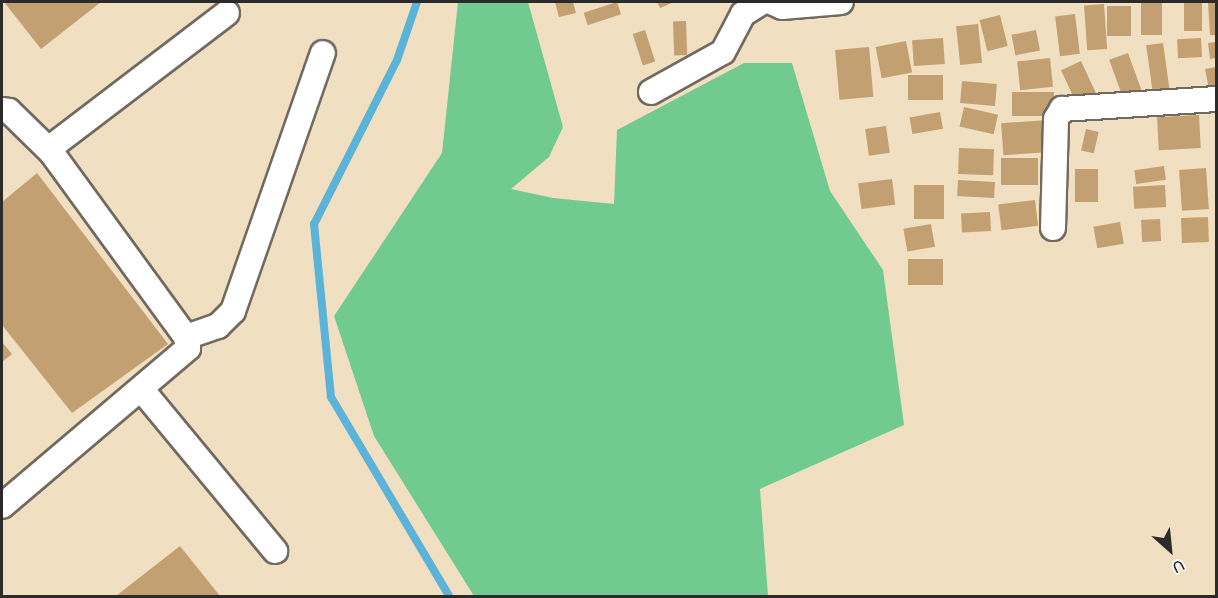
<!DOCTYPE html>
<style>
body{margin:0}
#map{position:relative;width:1218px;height:598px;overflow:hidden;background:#f0dfc1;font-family:"Comic Neue",sans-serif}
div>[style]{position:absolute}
.green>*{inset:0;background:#71cb91}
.stream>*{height:8px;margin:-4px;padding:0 4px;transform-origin:4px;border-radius:4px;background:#5bb4d8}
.building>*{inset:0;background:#c3a071;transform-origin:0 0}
.roads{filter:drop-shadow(2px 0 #706a60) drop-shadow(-2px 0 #706a60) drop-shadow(0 2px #706a60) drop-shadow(0 -2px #706a60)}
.minor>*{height:24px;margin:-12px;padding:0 12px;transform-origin:12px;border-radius:12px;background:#fff}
span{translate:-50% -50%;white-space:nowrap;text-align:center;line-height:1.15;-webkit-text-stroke:6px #f6f6f2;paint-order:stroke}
.frame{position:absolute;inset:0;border:3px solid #2b2b2b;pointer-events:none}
.north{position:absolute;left:1140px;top:520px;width:60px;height:60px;-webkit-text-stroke:4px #f6f6f2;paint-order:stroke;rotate:153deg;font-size:16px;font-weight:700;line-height:24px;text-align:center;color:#2b2b2b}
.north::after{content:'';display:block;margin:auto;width:21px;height:27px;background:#2b2b2b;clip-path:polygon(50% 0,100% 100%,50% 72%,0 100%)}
</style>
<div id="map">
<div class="green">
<i style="clip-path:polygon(458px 2px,528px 2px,563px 127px,549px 157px,511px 189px,553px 198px,614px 204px,617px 130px,744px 63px,792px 63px,830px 191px,883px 270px,904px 425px,760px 489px,768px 596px,474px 596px,374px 436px,334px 316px,442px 153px)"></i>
</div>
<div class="stream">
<i style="left:417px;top:2px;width:61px;rotate:109deg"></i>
<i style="left:397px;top:60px;width:184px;rotate:116.8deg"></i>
<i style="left:314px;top:224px;width:174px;rotate:84.4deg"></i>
<i style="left:331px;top:397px;width:231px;rotate:59.3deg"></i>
</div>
<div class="building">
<i style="clip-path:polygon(4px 2px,101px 2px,41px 49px)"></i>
<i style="clip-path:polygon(555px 2px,573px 2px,576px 13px,559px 17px)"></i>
<i style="left:617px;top:2px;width:13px;height:35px;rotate:72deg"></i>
<i style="clip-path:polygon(657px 2px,674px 2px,660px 8px)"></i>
<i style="left:1141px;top:2px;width:21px;height:33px"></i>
<i style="left:1184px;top:2px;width:18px;height:29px"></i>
<i style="clip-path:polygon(1208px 2px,1216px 2px,1216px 35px,1210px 35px)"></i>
<i style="left:1104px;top:4px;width:45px;height:20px;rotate:86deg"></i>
<i style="left:1107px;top:6px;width:24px;height:30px"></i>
<i style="left:1075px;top:14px;width:40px;height:20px;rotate:83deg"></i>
<i style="left:1000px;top:15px;width:32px;height:21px;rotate:76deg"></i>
<i style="left:686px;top:21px;width:34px;height:13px;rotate:88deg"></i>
<i style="left:978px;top:24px;width:39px;height:22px;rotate:84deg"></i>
<i style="left:645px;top:30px;width:33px;height:13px;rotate:72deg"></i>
<i style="left:1036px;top:30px;width:21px;height:25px;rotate:79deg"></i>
<i style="left:943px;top:38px;width:26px;height:31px;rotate:86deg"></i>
<i style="left:1201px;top:38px;width:19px;height:24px;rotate:87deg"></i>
<i style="left:906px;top:41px;width:32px;height:31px;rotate:79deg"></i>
<i style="clip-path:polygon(1216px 42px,1216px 58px,1210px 59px,1208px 43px)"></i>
<i style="left:1163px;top:43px;width:49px;height:17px;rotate:82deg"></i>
<i style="left:869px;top:47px;width:50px;height:34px;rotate:85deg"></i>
<i style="left:1128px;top:53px;width:40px;height:20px;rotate:70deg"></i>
<i style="left:1050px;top:58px;width:29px;height:33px;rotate:84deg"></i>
<i style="left:1081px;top:61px;width:38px;height:22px;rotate:65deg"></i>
<i style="clip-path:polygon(1216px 67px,1216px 93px,1210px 94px,1205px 69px)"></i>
<i style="left:908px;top:75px;width:35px;height:25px"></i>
<i style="left:962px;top:81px;width:35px;height:22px;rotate:5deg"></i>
<i style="left:1054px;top:92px;width:24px;height:42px;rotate:90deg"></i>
<i style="left:964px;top:107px;width:35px;height:20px;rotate:13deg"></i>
<i style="left:940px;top:112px;width:17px;height:31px;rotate:80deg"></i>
<i style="left:1199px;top:115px;width:33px;height:42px;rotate:87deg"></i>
<i style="left:1048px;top:120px;width:32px;height:47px;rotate:86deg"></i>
<i style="left:886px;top:126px;width:27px;height:21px;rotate:82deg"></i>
<i style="left:1086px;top:129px;width:13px;height:22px;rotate:13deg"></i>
<i style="left:959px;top:148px;width:35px;height:26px;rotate:2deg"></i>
<i style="left:1001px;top:158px;width:37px;height:27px"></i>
<i style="left:1164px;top:166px;width:14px;height:30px;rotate:82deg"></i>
<i style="left:1206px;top:168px;width:41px;height:27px;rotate:86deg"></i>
<i style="left:1075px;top:169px;width:23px;height:33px"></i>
<i style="clip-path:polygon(37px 173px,168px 344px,72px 413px,2px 325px,2px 202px)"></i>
<i style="left:892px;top:179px;width:26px;height:34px;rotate:83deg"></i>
<i style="left:958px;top:180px;width:37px;height:16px;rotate:3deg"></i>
<i style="left:914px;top:185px;width:30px;height:34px"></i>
<i style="left:1165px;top:185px;width:22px;height:32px;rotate:87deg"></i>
<i style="left:1035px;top:200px;width:26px;height:37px;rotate:83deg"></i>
<i style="left:990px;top:212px;width:19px;height:29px;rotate:87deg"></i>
<i style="left:1208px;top:217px;width:25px;height:27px;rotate:88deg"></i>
<i style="left:1160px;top:219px;width:22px;height:19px;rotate:87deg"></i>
<i style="left:1120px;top:222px;width:22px;height:27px;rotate:80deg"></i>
<i style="left:931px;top:224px;width:23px;height:28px;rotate:80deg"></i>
<i style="left:908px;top:259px;width:35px;height:26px"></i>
<i style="clip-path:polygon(2px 342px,12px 354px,2px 362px)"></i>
<i style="clip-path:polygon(180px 546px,220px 596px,116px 596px)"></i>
</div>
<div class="roads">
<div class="minor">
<i style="left:771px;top:2px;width:12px;rotate:24deg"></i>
<i style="left:782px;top:7px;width:59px;rotate:-4.8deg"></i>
<i style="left:651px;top:92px;width:82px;rotate:-29.1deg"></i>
<i style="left:723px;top:52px;width:43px;rotate:-62.2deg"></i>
<i style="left:743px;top:14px;width:22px;rotate:-32deg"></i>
<i style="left:2px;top:110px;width:7px;rotate:8deg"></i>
<i style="left:9px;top:111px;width:60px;rotate:44.3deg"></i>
<i style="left:1053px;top:228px;width:109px;rotate:-88.4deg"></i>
<i style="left:1056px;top:119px;width:12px;rotate:-59deg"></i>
<i style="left:1062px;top:109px;width:154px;rotate:-3.7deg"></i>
<i style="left:186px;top:337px;width:34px;rotate:-19deg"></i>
<i style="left:218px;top:326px;width:21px;rotate:-45deg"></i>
<i style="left:233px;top:311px;width:273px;rotate:-70.8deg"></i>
<i style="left:142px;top:390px;width:209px;rotate:50.4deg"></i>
<i style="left:2px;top:506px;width:244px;rotate:-40.3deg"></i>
<i style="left:188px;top:348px;width:11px;rotate:-100deg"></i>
<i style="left:186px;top:337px;width:228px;rotate:-126.1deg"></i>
<i style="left:52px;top:153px;width:9px;rotate:-72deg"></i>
<i style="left:55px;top:144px;width:216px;rotate:-37.3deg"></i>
</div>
</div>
<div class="frame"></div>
<div class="north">U</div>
</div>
